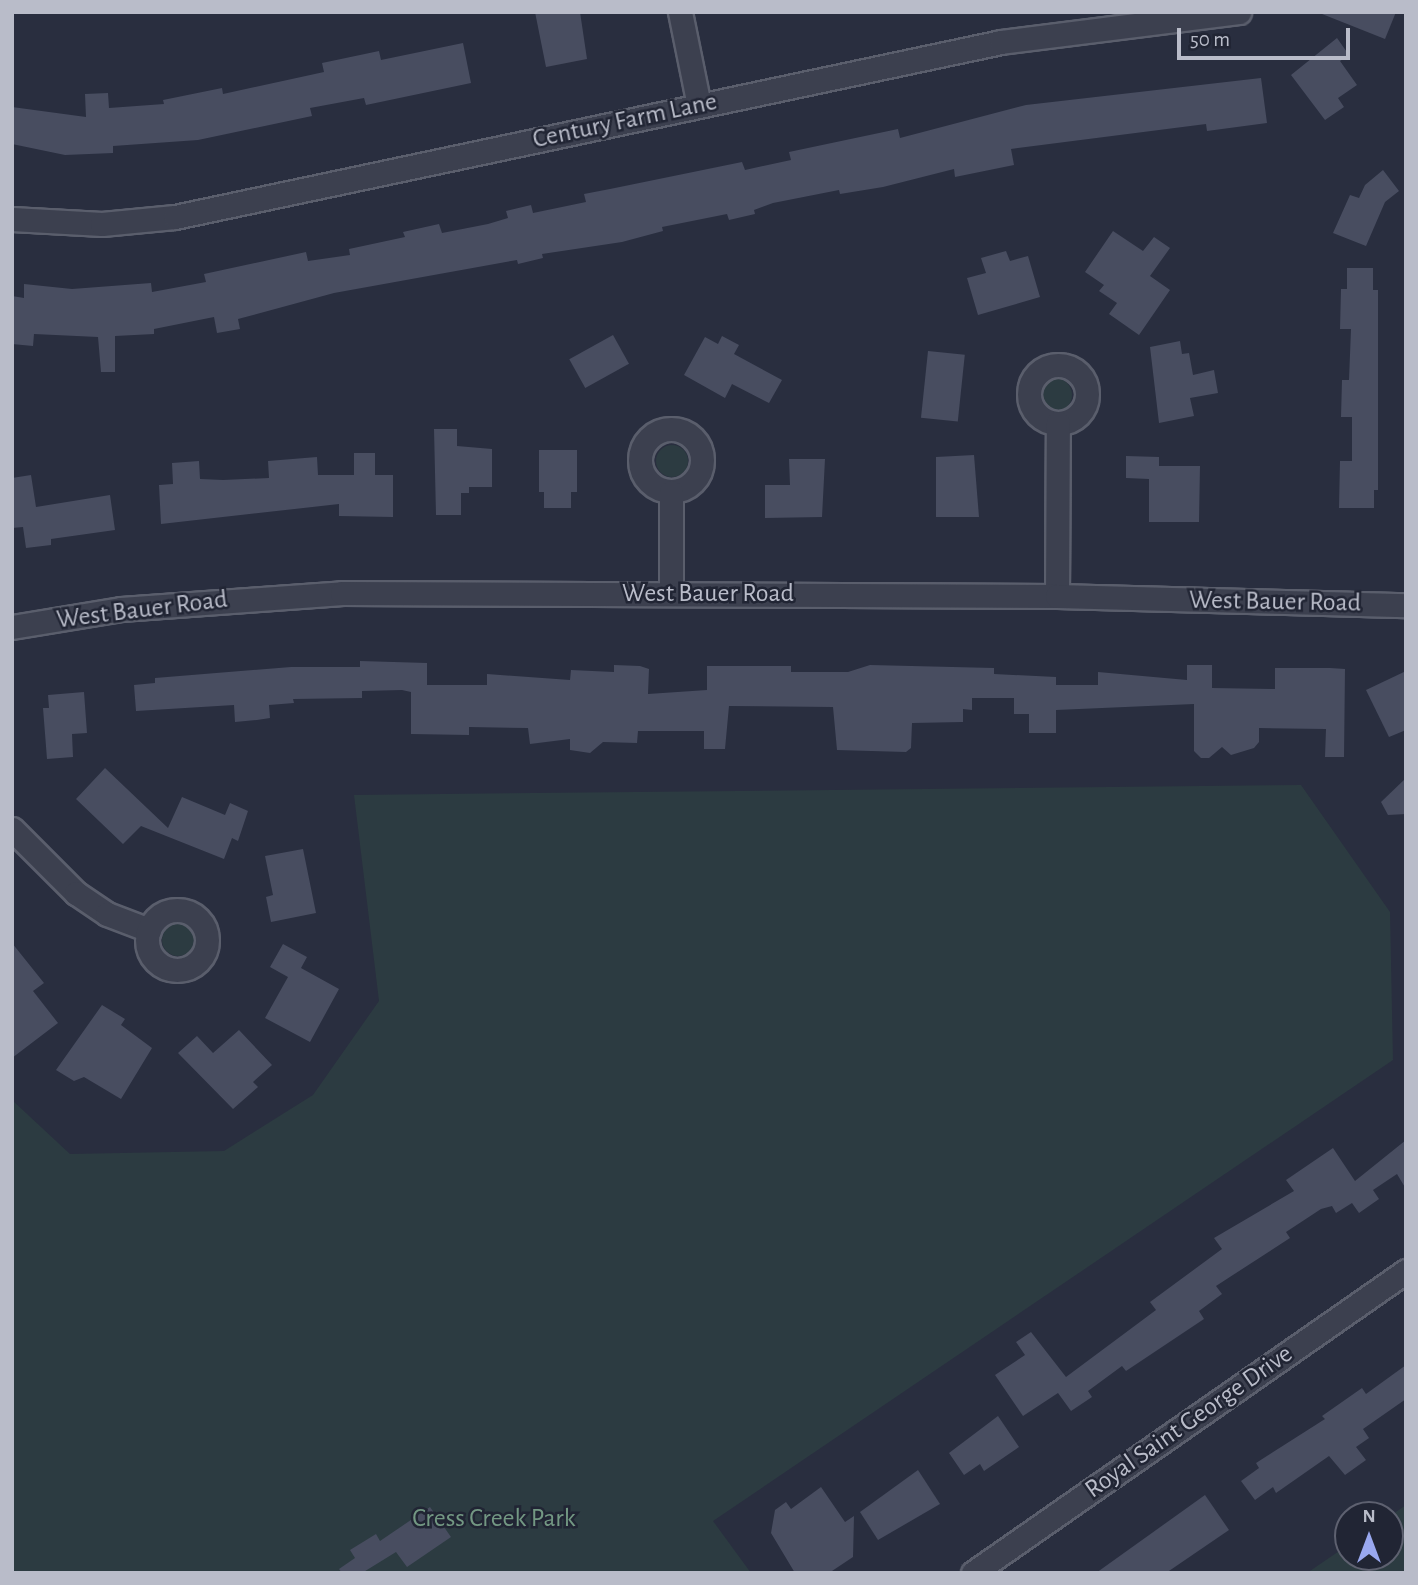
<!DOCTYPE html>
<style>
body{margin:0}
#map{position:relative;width:1418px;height:1585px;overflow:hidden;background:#292e3f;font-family:"Alegreya Sans",sans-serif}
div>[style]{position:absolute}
.green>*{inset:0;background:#2c3b41}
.round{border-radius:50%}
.building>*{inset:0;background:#484d60;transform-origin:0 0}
.roads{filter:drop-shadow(2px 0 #5a5e6c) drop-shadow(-2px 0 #5a5e6c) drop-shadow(0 2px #5a5e6c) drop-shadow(0 -2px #5a5e6c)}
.minor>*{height:23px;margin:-11.5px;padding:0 11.5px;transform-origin:11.5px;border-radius:11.5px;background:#3c404f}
.minor>.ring{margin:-11.5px;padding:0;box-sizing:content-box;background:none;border:23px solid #3c404f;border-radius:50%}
span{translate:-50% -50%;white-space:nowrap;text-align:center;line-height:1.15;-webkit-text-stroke:5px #212534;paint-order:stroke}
.street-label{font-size:26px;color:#b9bcc9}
.park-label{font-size:26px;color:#739883}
.frame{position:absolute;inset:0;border:14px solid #b9bcc9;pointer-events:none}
.north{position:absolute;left:1334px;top:1501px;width:70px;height:70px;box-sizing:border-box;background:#212534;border:2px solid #5e6170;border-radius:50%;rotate:0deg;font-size:19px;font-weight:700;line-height:28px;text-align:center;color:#b9bcc9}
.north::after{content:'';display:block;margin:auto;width:24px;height:32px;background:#99a8ef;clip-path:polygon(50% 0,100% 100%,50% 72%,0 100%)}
.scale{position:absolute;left:1177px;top:28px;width:173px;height:32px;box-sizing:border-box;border:4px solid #b9bcc9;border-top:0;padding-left:9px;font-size:21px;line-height:24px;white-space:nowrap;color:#b9bcc9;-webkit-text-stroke:5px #212534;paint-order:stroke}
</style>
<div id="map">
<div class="green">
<i class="round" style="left:1038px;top:378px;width:34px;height:34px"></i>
<i class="round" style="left:656px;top:445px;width:32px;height:32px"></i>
<i style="clip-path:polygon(1301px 785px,1390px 912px,1393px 1060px,713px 1521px,751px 1573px,12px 1573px,12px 1100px,70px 1154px,224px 1151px,313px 1095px,379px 1001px,354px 795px)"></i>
<i class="round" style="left:162px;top:924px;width:32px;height:32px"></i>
<i style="clip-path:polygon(1406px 1505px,1406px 1573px,1307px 1573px,1348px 1545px,1348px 1557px,1390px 1557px,1390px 1516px)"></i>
</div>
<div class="building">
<i style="clip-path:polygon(535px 12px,580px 12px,587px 59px,546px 67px)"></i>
<i style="clip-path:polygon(1317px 12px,1396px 12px,1385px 39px)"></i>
<i style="clip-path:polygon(1337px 38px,1349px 55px,1340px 61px,1357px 85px,1338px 98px,1344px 107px,1325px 120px,1291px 75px)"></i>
<i style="clip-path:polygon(463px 43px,471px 83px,366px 105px,364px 98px,310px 108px,312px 116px,198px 140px,113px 146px,113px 153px,65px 155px,12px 144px,12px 107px,86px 117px,85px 94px,108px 93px,109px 108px,164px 104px,163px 100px,222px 88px,223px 94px,324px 72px,322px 63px,379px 51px,381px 60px)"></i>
<i style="clip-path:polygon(1261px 78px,1267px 123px,1207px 131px,1206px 124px,1011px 149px,1014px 165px,955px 177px,954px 169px,883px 187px,840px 194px,839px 190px,773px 203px,754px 210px,755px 214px,729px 220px,727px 214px,662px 227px,663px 231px,622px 242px,542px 254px,543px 258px,518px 264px,517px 260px,334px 293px,238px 319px,240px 329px,217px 333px,214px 317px,154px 329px,154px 334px,115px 336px,115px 372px,101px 372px,98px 337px,34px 334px,33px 346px,12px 344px,12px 296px,24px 298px,24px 284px,72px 289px,151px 283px,152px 292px,206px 282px,204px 274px,306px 252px,308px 261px,350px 255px,349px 249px,405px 237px,403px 232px,439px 224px,442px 233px,488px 224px,508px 218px,506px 211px,531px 205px,533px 213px,586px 202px,584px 194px,610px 189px,742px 162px,745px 170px,791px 160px,789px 152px,898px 129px,900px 138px,1026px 105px)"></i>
<i style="clip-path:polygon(1383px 170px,1399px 191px,1385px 202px,1366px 246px,1333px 233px,1350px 195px,1359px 198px,1365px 185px)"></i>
<i style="clip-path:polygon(1113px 231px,1143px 251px,1154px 237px,1170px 248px,1150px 276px,1170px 290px,1139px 335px,1109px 314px,1117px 303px,1099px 291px,1104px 285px,1085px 272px)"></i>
<i style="clip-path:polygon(1006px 251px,1010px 261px,1028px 256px,1040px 297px,978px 315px,967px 278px,986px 273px,981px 258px)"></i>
<i style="clip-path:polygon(1347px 268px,1373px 268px,1373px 290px,1378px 290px,1378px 490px,1374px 490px,1374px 508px,1339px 508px,1340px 461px,1352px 461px,1352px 417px,1341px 417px,1342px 380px,1349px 380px,1351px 329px,1340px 329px,1341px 289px,1347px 289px)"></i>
<i style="left:613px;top:335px;width:33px;height:50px;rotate:61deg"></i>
<i style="clip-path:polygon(722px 336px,739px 345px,734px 354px,782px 380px,769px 403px,732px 384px,725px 398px,684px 375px,705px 337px,718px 344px)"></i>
<i style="clip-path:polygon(1180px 341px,1182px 354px,1189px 353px,1193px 375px,1214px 370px,1218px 393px,1190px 398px,1194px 416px,1159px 423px,1150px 347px)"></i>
<i style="left:928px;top:351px;width:37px;height:67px;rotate:6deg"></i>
<i style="clip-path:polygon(434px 429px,457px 429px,457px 446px,492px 449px,492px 487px,469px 487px,469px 493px,461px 493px,461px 515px,436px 515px)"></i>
<i style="clip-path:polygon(539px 450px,577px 450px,577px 492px,571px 492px,571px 508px,544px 508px,544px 492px,539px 492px)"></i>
<i style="clip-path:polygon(354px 453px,375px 453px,375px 475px,393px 475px,393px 517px,339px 516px,339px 504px,161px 524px,159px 485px,173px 484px,172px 463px,199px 461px,200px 479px,223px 480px,269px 478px,268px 461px,317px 457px,318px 475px,354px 475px)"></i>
<i style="clip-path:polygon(974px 455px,979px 517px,936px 517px,936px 457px)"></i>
<i style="clip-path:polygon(1126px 456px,1159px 457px,1159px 466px,1200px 466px,1199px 522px,1149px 522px,1149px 479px,1126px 478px)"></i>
<i style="clip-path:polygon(789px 459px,825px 459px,822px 517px,765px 518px,765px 485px,790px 485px)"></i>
<i style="clip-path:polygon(31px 475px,36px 507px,110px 495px,115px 530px,51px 539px,51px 545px,26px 548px,23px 527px,12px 528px,12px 478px)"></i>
<i style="clip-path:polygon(360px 661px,427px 663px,427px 685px,487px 685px,487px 674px,570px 680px,571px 670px,614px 672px,614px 665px,640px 666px,649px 669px,648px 694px,707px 690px,707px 666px,791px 666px,791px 672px,848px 672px,870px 665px,994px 668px,994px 674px,1056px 677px,1056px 685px,1098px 685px,1098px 672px,1187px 680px,1187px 665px,1212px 665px,1212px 688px,1275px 689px,1275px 668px,1330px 668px,1345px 669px,1344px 757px,1325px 757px,1326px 729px,1259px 728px,1259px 742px,1254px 748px,1231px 755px,1222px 747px,1209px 758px,1201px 758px,1194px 751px,1194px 704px,1056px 710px,1056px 733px,1029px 733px,1029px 714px,1014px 714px,1014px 698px,972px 698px,972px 710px,963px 709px,963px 722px,912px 723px,911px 748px,906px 752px,837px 750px,833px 707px,729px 706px,725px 749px,704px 749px,704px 731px,638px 731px,637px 743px,603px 742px,590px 753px,570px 750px,570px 739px,530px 744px,528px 728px,469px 727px,469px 735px,411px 734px,411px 692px,402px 690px,362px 691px,362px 698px,293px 699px,294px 703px,269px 705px,270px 718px,257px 720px,235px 722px,234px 705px,136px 711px,134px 685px,155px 683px,155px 678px,291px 667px,360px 667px)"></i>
<i style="clip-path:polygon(1406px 671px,1406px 730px,1389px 737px,1366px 690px)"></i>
<i style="clip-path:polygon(84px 692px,87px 733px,72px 734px,73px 757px,47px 759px,43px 708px,49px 708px,48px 695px)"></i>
<i style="clip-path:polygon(105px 768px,168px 828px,182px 797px,225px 815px,230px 803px,248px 811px,238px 841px,232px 838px,224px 859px,141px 826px,123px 844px,76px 799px)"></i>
<i style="clip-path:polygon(1406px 778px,1406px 814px,1388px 815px,1381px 802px)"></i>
<i style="clip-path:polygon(303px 849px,316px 913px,271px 922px,266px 897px,273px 895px,265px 856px)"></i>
<i style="clip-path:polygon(12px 943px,44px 983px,33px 991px,58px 1023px,12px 1058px)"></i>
<i style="clip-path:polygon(283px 944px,307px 957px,301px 968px,339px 989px,310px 1042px,265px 1018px,288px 977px,270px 967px)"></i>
<i style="clip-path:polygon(102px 1005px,125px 1019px,121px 1025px,152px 1048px,121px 1099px,84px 1077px,74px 1081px,56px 1070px)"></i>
<i style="clip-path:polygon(239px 1030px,272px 1065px,253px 1082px,258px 1087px,233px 1109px,178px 1053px,197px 1036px,213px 1053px)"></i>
<i style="clip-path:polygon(1406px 1140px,1406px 1189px,1397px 1174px,1373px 1190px,1379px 1199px,1359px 1213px,1352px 1203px,1336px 1213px,1332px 1206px,1321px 1209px,1286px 1232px,1290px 1238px,1216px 1286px,1222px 1294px,1199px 1311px,1204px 1319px,1126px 1371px,1122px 1366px,1088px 1391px,1092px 1397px,1071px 1411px,1058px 1393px,1023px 1416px,995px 1375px,1025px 1355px,1016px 1342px,1031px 1332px,1066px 1377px,1156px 1310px,1150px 1302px,1222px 1249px,1214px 1238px,1294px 1191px,1286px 1180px,1333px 1148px,1355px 1181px)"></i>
<i style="clip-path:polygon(1406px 1365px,1406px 1399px,1363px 1429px,1369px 1438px,1356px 1447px,1366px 1460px,1345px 1475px,1329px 1456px,1276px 1493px,1273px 1487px,1255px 1500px,1241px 1481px,1259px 1468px,1256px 1463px,1325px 1419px,1322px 1416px,1362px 1388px,1366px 1394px)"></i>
<i style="clip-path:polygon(998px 1416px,1019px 1447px,984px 1471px,980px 1464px,964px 1475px,949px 1453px)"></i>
<i style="clip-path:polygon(918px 1470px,940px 1504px,878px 1540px,860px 1512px)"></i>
<i style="clip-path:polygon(821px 1487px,845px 1522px,854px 1516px,853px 1557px,829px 1573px,795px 1573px,771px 1533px,775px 1510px,786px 1502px,791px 1509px)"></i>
<i style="clip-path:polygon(1205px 1495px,1229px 1530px,1166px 1573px,1096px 1573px)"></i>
<i style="clip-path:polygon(430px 1507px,451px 1537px,407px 1567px,396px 1552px,362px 1573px,342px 1573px,339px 1569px,355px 1558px,350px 1550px,376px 1534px,380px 1541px)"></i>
</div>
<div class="roads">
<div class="minor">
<i style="left:680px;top:12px;width:95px;rotate:78.5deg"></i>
<i style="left:12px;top:219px;width:90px;rotate:3.2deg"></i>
<i style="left:102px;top:224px;width:73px;rotate:-5.5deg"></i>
<i style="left:175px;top:217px;width:844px;rotate:-11.96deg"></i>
<i style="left:1001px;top:42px;width:240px;rotate:-7.2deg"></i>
<i class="ring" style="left:1029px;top:365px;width:35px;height:35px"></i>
<i class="ring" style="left:640px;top:429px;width:39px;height:39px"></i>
<i style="left:671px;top:492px;width:102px;rotate:90deg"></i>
<i style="left:1057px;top:596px;width:173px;rotate:-89.7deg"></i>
<i style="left:12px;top:627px;width:110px;rotate:-9.4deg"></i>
<i style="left:121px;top:609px;width:222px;rotate:-4.1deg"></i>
<i style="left:342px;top:593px;width:715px;rotate:0.24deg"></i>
<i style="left:1057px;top:596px;width:349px;rotate:1.5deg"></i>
<i style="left:12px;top:829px;width:91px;rotate:45deg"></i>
<i style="left:76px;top:893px;width:37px;rotate:34deg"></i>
<i style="left:107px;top:914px;width:45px;rotate:20.9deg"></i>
<i class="ring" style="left:147px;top:910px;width:37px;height:37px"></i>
<i style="left:973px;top:1573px;width:528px;rotate:-34.89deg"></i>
</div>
</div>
<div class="street-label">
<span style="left:625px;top:121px;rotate:-12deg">Century Farm Lane</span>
<span style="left:708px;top:594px">West Bauer Road</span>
<span style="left:1275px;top:602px;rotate:1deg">West Bauer Road</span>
<span style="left:142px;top:610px;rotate:-7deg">West Bauer Road</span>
<span style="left:1189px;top:1422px;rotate:-35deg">Royal Saint George Drive</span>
</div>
<div class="park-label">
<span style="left:494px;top:1519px">Cress Creek Park</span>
</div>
<div class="frame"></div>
<div class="north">N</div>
<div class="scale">50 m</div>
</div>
